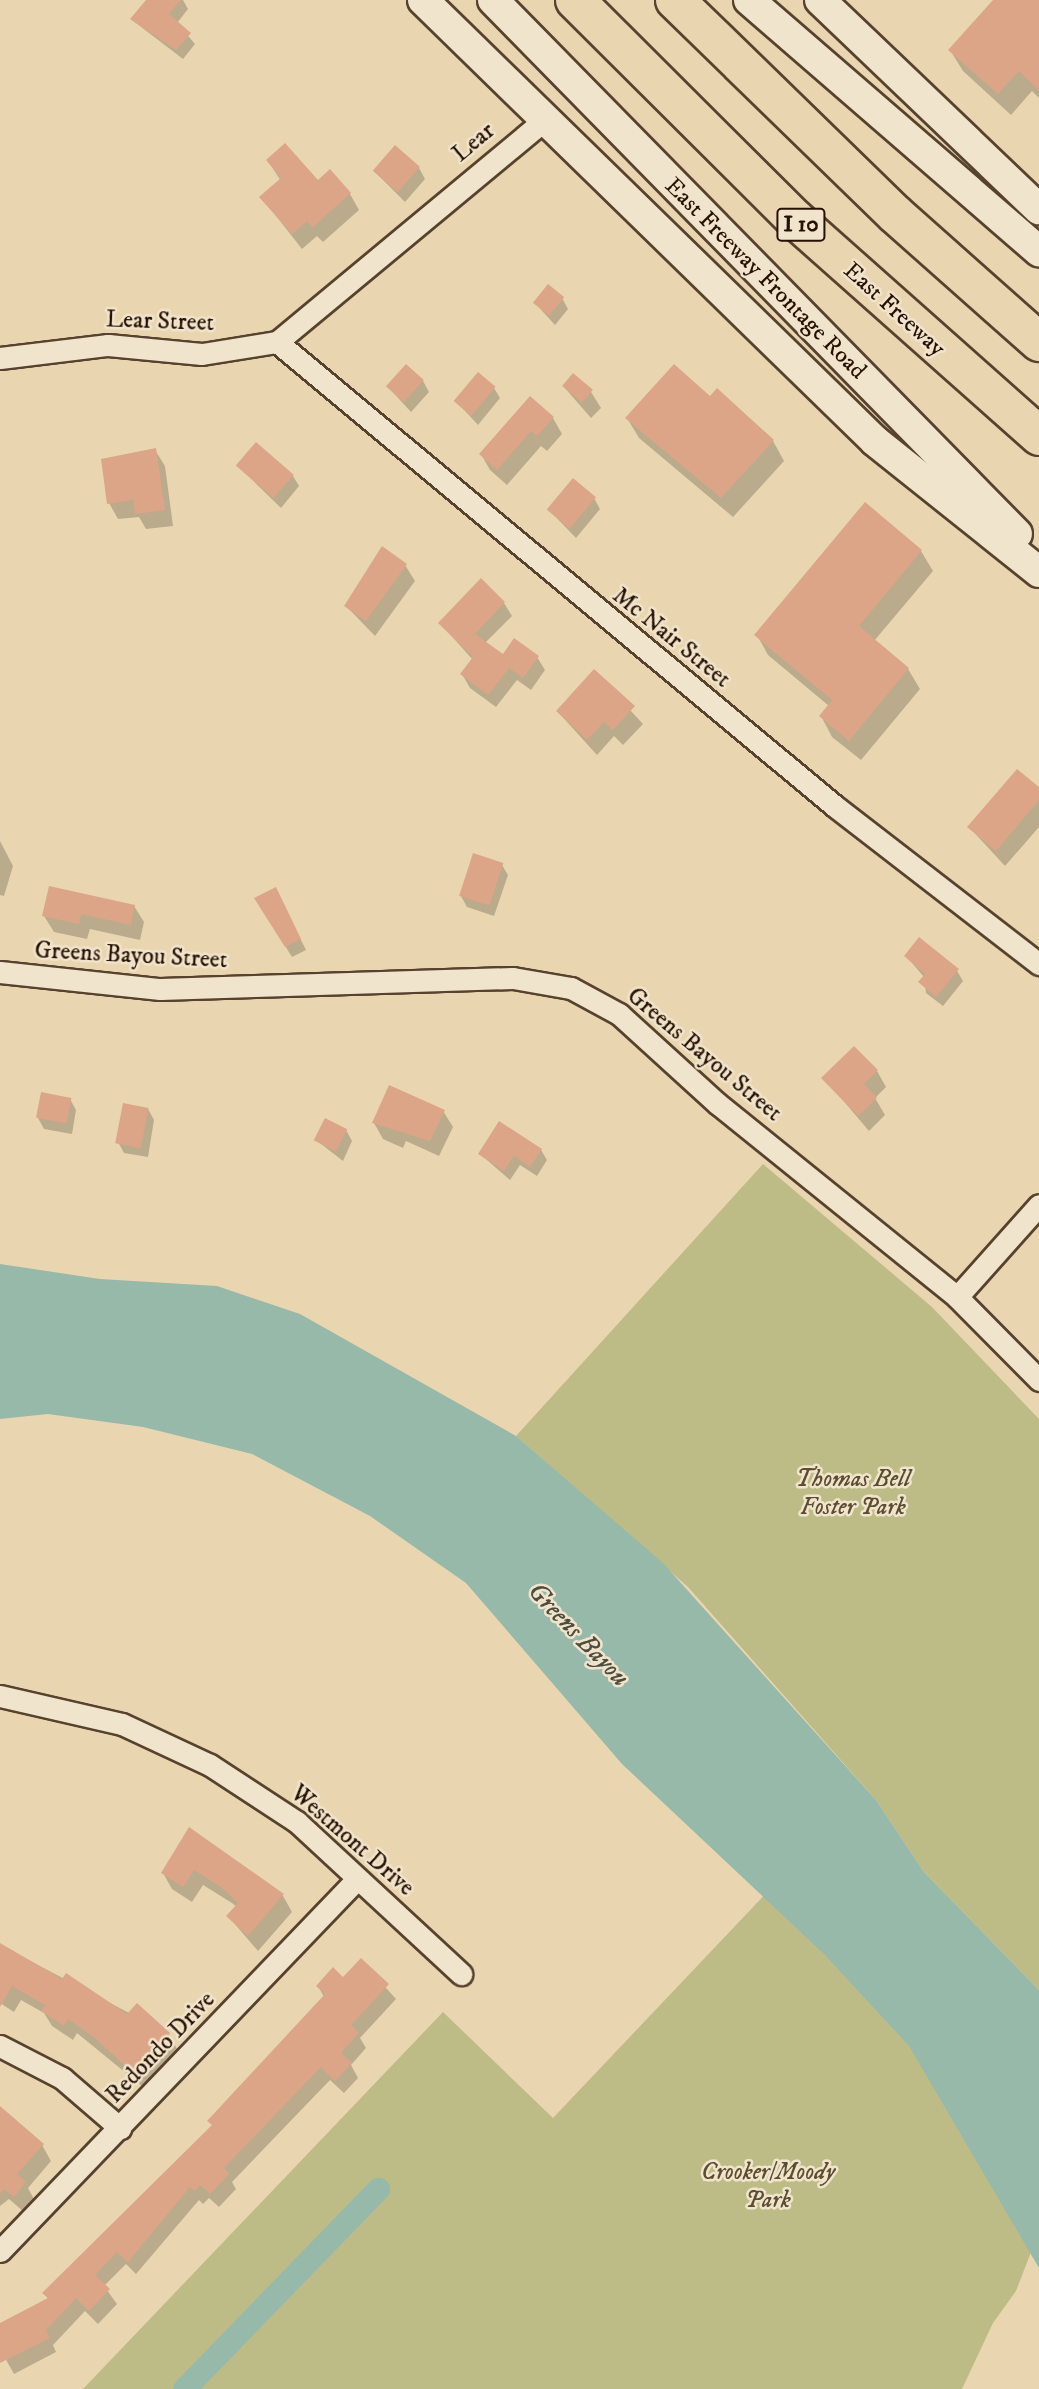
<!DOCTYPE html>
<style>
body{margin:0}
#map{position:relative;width:1039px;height:2389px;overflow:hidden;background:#e9d6b0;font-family:"IM FELL DW Pica",serif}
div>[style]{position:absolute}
.green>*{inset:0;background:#bebc86}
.water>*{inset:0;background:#97b9aa}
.shadow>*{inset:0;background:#0003}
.canal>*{height:23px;margin:-11.5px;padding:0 11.5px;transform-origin:11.5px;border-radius:11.5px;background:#97b9aa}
.building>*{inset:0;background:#dca588;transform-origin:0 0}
.roads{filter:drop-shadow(2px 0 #57422e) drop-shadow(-2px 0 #57422e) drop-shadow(0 2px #57422e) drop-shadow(0 -2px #57422e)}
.street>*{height:21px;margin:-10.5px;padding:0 10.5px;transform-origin:10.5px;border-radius:10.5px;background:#f1e4cc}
.secondary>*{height:30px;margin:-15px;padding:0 15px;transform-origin:15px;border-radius:15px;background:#f1e4cc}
.highway>*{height:38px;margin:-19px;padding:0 19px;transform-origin:19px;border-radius:19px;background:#e9d6b0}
span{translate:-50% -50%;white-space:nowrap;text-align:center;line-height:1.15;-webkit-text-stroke:5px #f1e4cc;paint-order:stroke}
.shield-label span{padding:2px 5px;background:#f1e4cc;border:2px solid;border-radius:5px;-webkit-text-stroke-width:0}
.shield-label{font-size:23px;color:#261102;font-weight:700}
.street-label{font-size:24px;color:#261102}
.park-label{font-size:24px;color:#5b4d30;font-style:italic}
.water-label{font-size:26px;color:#4e4c3d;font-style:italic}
</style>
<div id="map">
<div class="green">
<i style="clip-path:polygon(763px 1164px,932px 1307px,1039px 1419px,1039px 1990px,924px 1872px,876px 1800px,688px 1587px,516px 1436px)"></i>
<i style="clip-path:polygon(771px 1888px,894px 2012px,1038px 2234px,1016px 2291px,993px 2323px,962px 2389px,83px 2389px,443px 2012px,553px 2118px)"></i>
</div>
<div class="water">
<i style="clip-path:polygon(0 1264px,100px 1279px,217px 1286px,300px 1314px,516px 1436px,663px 1563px,876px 1800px,924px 1872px,1039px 1990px,1039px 2268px,909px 2046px,824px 1954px,622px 1764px,466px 1583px,370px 1516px,252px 1454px,143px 1427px,48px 1414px,0 1419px)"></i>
</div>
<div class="shadow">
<i style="clip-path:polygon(154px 0,183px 0,188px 9px,177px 23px,195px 44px,183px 59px,132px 20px)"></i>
<i style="clip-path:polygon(996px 0,1039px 0,1039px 98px,1032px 91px,1011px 115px,963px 71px,950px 50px)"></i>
<i style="clip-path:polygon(268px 161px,350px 194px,359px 210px,323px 242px,317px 236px,302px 249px,262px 198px,281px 181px)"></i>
<i style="clip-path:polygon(419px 168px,425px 179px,405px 202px,375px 172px)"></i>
<i style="clip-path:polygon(562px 298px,568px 309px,555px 325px,534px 302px)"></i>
<i style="clip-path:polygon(423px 381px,429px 392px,411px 412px,388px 387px)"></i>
<i style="clip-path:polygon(564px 387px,591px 392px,601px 408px,591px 418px)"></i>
<i style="clip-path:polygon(494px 388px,500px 398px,478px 425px,456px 401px)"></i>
<i style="clip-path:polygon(710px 398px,773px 441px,784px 461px,733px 517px,639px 438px,627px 418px)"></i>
<i style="clip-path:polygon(553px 418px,562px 434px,547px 451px,541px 446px,507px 485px,490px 470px,481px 454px)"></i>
<i style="clip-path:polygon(155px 450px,165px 466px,173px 526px,146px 529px,139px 517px,118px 519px,109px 503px)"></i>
<i style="clip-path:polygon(238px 466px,293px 476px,299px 486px,281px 508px)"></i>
<i style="clip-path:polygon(594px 498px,600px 509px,576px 538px,548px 509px)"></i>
<i style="clip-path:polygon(921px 551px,933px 571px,874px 641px,908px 669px,920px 689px,861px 760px,832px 737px,821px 716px,829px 706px,768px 655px,757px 635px)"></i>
<i style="clip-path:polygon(405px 565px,415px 581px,375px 636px,346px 606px)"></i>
<i style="clip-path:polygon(504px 603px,512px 616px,485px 643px,504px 656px,537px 657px,545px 670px,531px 690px,517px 680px,496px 707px,470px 688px,462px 674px,473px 660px,440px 623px)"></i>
<i style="clip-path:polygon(595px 672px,643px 724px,623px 745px,614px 736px,597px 755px,558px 712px)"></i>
<i style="clip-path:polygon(1039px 790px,1039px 827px,1005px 866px,969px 827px)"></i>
<i style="clip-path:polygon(0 841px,13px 866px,4px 896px,0 895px)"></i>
<i style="clip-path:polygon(502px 865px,508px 875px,494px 916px,467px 907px,461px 896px)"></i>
<i style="clip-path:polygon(256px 899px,281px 900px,306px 950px,292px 957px)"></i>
<i style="clip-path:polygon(134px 906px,144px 922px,140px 940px,90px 929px,87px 939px,54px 932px,44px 916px)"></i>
<i style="clip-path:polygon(906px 956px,957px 971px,963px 981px,943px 1006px,926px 993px,924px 977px)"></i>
<i style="clip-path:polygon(877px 1071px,886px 1087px,875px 1098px,885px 1115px,869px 1131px,824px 1078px)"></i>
<i style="clip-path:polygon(70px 1099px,76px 1110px,72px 1134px,44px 1129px,38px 1118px)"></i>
<i style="clip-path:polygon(148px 1109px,154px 1120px,148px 1157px,124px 1153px,118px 1142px)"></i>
<i style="clip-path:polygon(443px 1111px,453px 1127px,439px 1156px,406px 1141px,403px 1148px,383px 1139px,374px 1123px)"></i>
<i style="clip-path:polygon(346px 1130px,352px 1141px,343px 1161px,316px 1140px)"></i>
<i style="clip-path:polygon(541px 1150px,547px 1160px,537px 1176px,520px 1165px,510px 1180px,480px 1154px)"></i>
<i style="clip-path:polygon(190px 1829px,283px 1896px,292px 1912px,258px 1951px,228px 1916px,237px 1907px,232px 1903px,203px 1885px,192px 1902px,172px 1889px,163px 1873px)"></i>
<i style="clip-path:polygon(0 1945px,169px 2034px,177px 2049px,143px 2087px,77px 2033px,73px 2040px,52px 2026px,44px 2013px,21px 2000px,14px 2012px,0 2003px)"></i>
<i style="clip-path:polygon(361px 1960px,396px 1999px,360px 2038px,366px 2048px,351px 2065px,358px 2078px,344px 2093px,330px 2080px,232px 2182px,236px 2189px,219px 2207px,209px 2198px,203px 2204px,199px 2200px,136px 2274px,126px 2264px,104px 2286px,117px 2304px,98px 2324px,85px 2311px,53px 2345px,56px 2352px,14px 2374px,0 2349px,0 2325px,49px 2300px,44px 2293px,213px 2126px,209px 2121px,324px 1997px,318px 1986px,343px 1979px)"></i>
<i style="clip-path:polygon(0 2114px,42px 2145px,51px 2161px,28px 2188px,34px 2199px,24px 2212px,9px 2199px,0 2206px)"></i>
</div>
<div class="canal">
<i style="left:184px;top:2389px;width:279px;rotate:-45.9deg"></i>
</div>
<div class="building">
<i style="clip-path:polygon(146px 0,181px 0,169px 14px,191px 33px,176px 50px,130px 19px)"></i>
<i style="clip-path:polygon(993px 0,1039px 0,1039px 90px,1019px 71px,998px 94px,948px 50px)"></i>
<i style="clip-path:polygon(285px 143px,318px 180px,330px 169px,351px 193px,313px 227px,307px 221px,292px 234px,259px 197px,281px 178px,266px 160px)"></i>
<i style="left:395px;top:145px;width:33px;height:34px;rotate:41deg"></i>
<i style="left:548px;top:284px;width:21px;height:24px;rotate:39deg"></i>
<i style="left:406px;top:364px;width:24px;height:30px;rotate:42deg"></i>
<i style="clip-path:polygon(674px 364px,710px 396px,717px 388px,774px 440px,721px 498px,625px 418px)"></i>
<i style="left:478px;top:372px;width:23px;height:38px;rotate:40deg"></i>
<i style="left:573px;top:373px;width:26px;height:17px;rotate:40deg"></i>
<i style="clip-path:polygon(530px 396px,554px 417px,537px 436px,531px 431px,497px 470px,479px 454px)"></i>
<i style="left:256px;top:442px;width:50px;height:31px;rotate:41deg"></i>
<i style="clip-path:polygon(156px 448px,165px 510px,135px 514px,133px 500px,107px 504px,101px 459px)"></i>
<i style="left:573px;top:478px;width:30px;height:41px;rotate:40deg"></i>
<i style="clip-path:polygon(865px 502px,922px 550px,859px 626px,909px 668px,849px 741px,819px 716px,832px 700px,754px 635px)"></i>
<i style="clip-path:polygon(382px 546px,407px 564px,366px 621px,344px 606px)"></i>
<i style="clip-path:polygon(481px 578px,505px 602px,475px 634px,503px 654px,514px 638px,539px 656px,523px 678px,509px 668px,488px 695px,460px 674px,473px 657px,438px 623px)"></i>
<i style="clip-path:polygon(594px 669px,635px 706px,613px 730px,604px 722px,587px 740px,556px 711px)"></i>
<i style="clip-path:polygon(1017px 769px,1039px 787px,1039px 800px,996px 851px,967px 827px)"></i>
<i style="left:473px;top:853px;width:32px;height:45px;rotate:18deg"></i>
<i style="clip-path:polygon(49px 886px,135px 905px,131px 925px,81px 914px,79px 924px,42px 916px)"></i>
<i style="clip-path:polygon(276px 887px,301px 939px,285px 947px,254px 898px)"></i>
<i style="clip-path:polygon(919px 937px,959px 969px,936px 997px,918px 982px,925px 974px,904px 956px)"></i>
<i style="clip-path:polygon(854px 1046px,878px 1070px,864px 1084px,877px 1098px,858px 1116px,821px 1078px)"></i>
<i style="clip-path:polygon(389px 1085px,445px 1110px,430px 1141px,372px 1123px)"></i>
<i style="left:41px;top:1092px;width:31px;height:26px;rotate:11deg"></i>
<i style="left:123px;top:1103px;width:26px;height:41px;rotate:11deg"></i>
<i style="left:325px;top:1118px;width:25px;height:25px;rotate:27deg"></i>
<i style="clip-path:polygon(499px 1121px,542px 1149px,530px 1167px,514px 1156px,504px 1171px,478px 1154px)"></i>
<i style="clip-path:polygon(189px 1827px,284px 1894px,248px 1936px,226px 1916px,238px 1903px,221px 1887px,194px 1870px,183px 1887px,161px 1873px)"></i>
<i style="clip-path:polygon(0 1943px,62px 1979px,66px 1973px,127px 2014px,137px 2003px,170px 2033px,133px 2073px,95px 2038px,68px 2019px,64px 2026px,41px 2011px,45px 2005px,12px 1986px,0 2007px)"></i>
<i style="clip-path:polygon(361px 1958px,389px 1984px,351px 2025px,359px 2033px,341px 2053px,352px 2063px,335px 2081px,321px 2067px,224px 2168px,229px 2174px,210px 2194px,200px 2185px,194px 2191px,190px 2187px,128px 2262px,117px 2252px,95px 2275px,110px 2289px,89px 2311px,76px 2298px,46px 2330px,50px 2338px,0 2363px,0 2323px,48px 2298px,42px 2293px,212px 2125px,207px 2121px,325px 1994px,316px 1986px,333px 1967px,343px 1977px)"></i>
<i style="clip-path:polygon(0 2106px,44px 2144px,17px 2174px,26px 2182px,14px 2197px,4px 2189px,0 2194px)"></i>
</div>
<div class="roads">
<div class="street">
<i style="left:277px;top:342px;width:727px;rotate:39.76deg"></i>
<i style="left:836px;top:807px;width:257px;rotate:37.7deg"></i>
<i style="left:0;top:358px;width:109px;rotate:-6.9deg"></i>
<i style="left:108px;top:345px;width:94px;rotate:5.5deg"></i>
<i style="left:202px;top:354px;width:76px;rotate:-9.1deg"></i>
<i style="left:277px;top:342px;width:347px;rotate:-39.7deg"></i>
<i style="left:0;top:972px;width:161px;rotate:6.1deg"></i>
<i style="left:160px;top:989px;width:353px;rotate:-1.8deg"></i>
<i style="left:513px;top:978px;width:59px;rotate:9.8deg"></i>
<i style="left:571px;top:988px;width:55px;rotate:28.4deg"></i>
<i style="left:619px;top:1014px;width:134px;rotate:42.3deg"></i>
<i style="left:718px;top:1104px;width:307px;rotate:38.9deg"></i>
<i style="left:957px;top:1297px;width:117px;rotate:45.3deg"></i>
<i style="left:957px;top:1297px;width:123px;rotate:-48.3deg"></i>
<i style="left:0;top:1696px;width:125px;rotate:12.9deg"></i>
<i style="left:122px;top:1724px;width:97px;rotate:25deg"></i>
<i style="left:210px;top:1765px;width:104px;rotate:33.2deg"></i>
<i style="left:297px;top:1822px;width:224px;rotate:42.8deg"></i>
<i style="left:0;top:2046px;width:70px;rotate:27.3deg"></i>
<i style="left:62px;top:2078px;width:77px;rotate:40.8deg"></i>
<i style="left:0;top:2251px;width:516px;rotate:-46.18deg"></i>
</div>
<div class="secondary">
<i style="left:423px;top:0;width:631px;rotate:44.29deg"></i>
<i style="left:875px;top:441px;width:210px;rotate:38.6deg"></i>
<i style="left:493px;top:0;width:748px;rotate:45.54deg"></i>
<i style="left:749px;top:0;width:384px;rotate:40.9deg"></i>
<i style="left:820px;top:0;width:303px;rotate:43.7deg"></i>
</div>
<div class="highway">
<i style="left:575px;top:0;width:310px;rotate:44.9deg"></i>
<i style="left:795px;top:219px;width:327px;rotate:41.6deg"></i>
<i style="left:675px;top:0;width:307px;rotate:44.2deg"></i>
<i style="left:895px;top:214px;width:193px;rotate:41.6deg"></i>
</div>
</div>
<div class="shield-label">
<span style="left:801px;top:225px">I 10</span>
</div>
<div class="street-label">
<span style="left:474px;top:143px;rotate:-40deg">Lear</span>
<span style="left:765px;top:279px;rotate:45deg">East Freeway Frontage Road</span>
<span style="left:894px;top:310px;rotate:42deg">East Freeway</span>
<span style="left:160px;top:322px;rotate:2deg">Lear Street</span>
<span style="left:671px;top:638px;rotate:39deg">Mc Nair Street</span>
<span style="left:131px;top:956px;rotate:3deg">Greens Bayou Street</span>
<span style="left:704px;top:1055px;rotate:40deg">Greens Bayou Street</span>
<span style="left:352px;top:1841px;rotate:41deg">Westmont Drive</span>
<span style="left:161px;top:2048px;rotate:-46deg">Redondo Drive</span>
</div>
<div class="park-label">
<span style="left:853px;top:1494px">Thomas Bell<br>Foster Park</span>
<span style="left:768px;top:2187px">Crooker/Moody<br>Park</span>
</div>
<div class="water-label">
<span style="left:578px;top:1635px;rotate:46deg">Greens Bayou</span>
</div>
</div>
